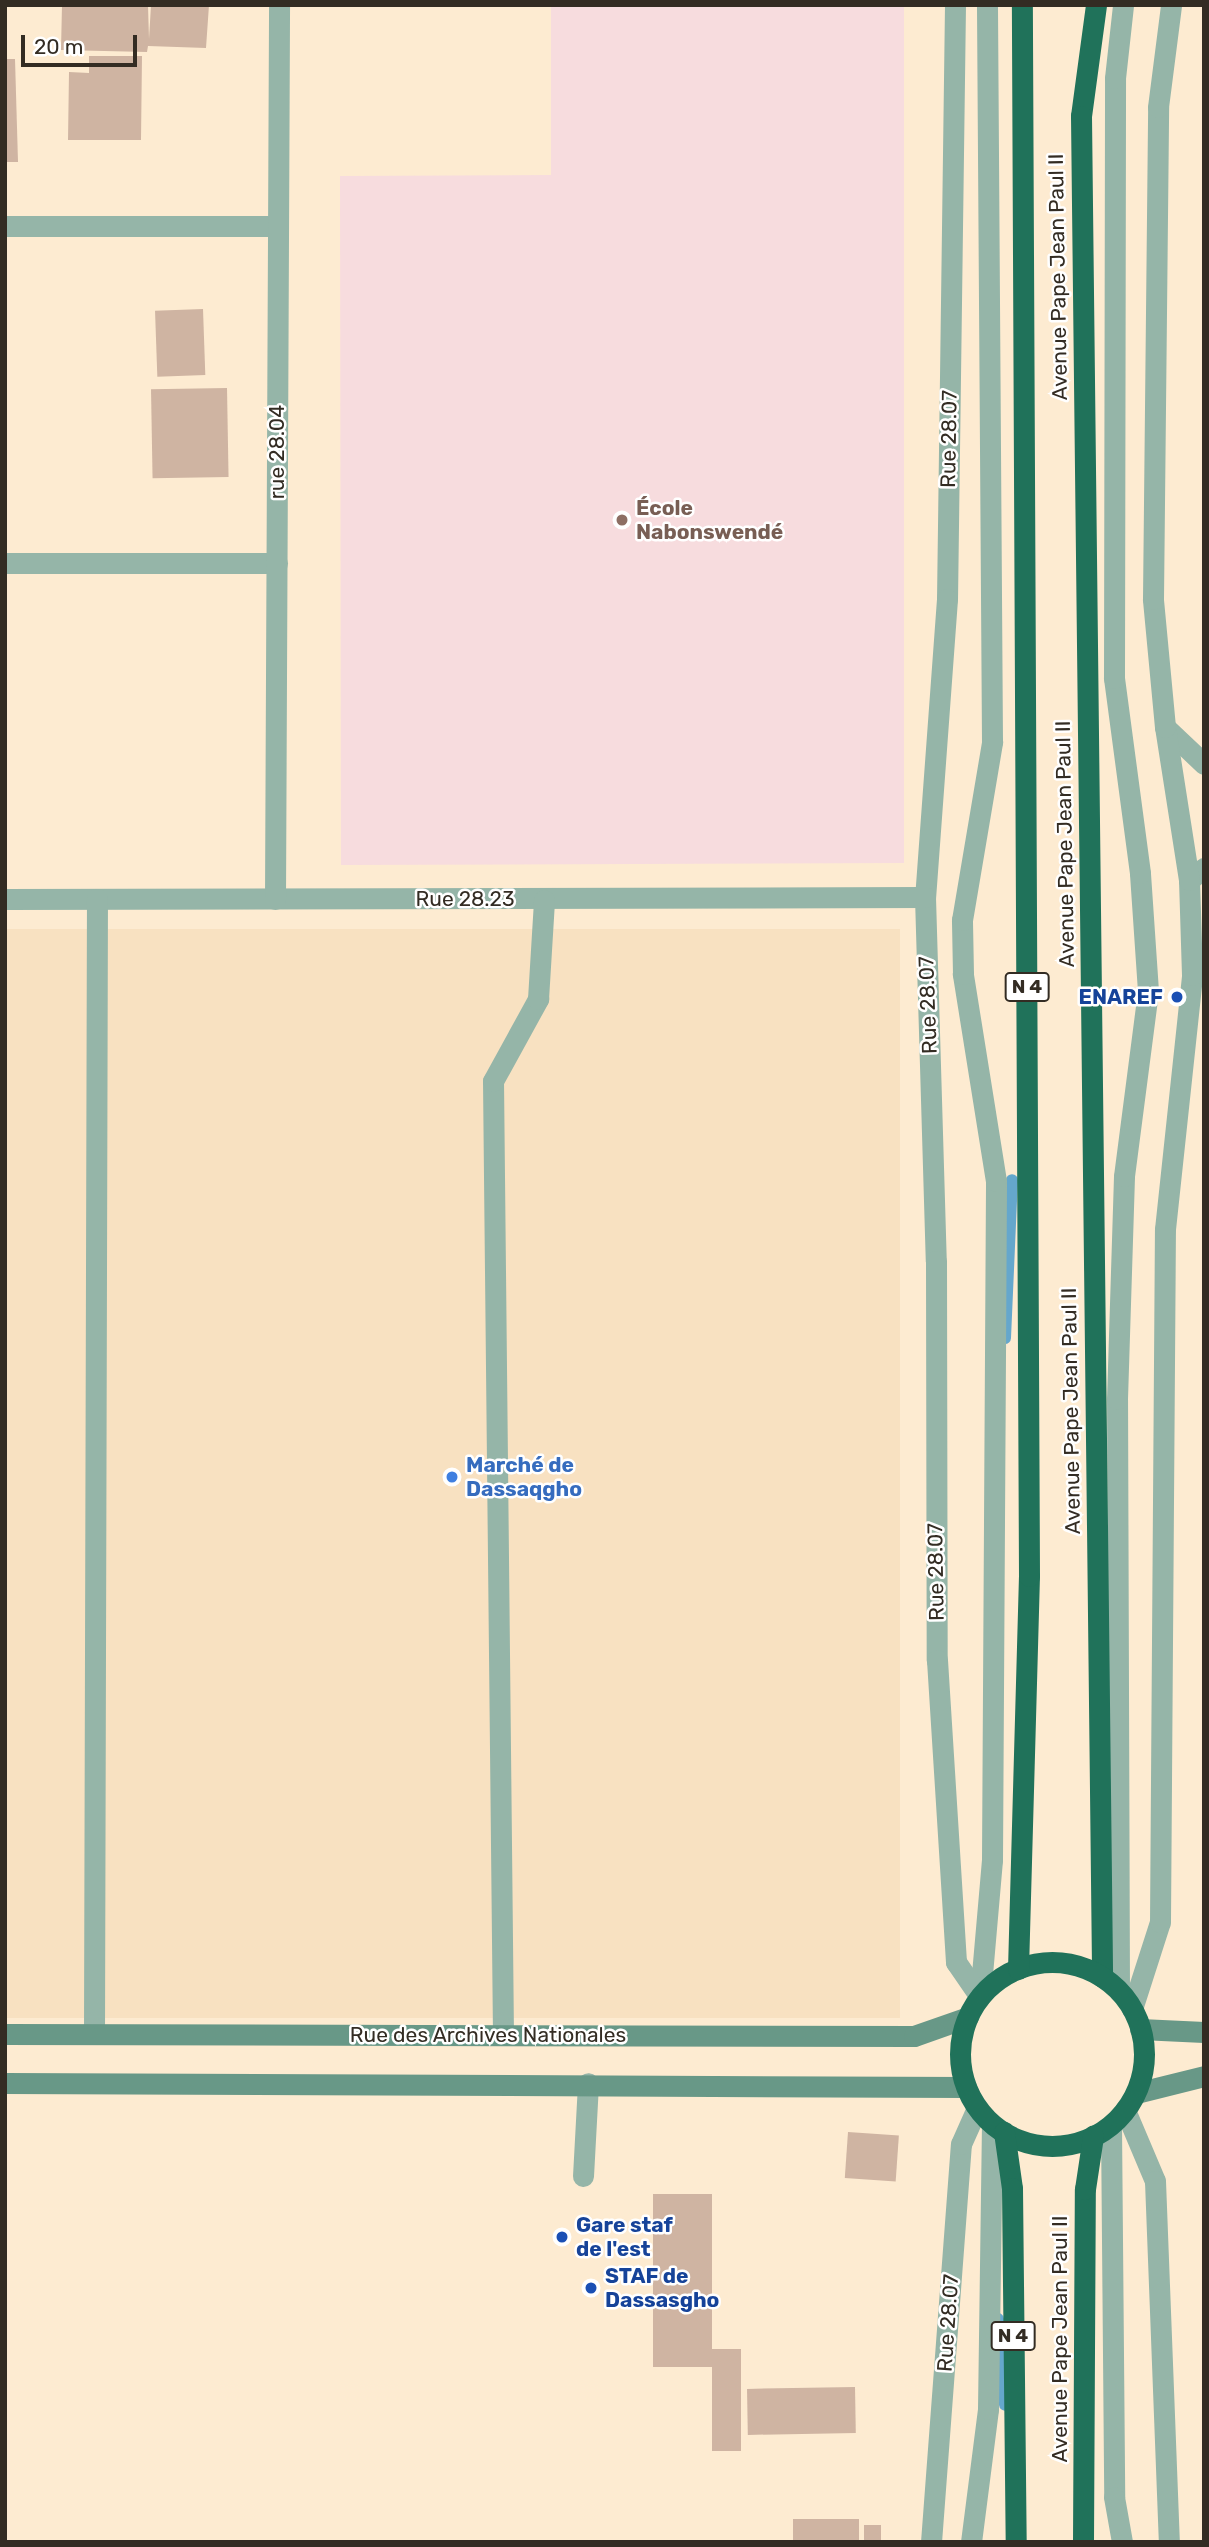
<!DOCTYPE html>
<meta charset="utf-8">
<style>
body{margin:0}
#map{position:relative;width:1209px;height:2547px;overflow:hidden;background:#fdebd1;font-family:Rubik,sans-serif}
div>[style]{position:absolute}
.built>*{inset:0;background:#f8e1c1;transform-origin:0 0}
.education>*{inset:0;background:#f7dcde}
.stream>*{height:12px;margin:-6px;padding:0 6px;transform-origin:6px;border-radius:6px;background:#65a7cc}
.building>*{inset:0;background:#cfb4a2;transform-origin:0 0}
.lane>*{height:21px;margin:-10.5px;padding:0 10.5px;transform-origin:10.5px;border-radius:10.5px;background:#95b5a8}
.street>*{height:21px;margin:-10.5px;padding:0 10.5px;transform-origin:10.5px;border-radius:10.5px;background:#95b5a8}
.secondary>*{height:21px;margin:-10.5px;padding:0 10.5px;transform-origin:10.5px;border-radius:10.5px;background:#689887}
.highway>*{height:21px;margin:-10.5px;padding:0 10.5px;transform-origin:10.5px;border-radius:10.5px;background:#20725a}
.highway>.ring{margin:-10.5px;padding:0;box-sizing:content-box;background:none;border:21px solid #20725a;border-radius:50%}
.dots>*{width:19px;height:19px;translate:-50% -50%;box-sizing:border-box;border:4px solid #fff;border-radius:50%}
span{translate:-50% -50%;white-space:nowrap;text-align:center;line-height:1.15;-webkit-text-stroke:5px #fff;paint-order:stroke}
.shield-label span{padding:2px 5px;background:#fff;border:2px solid;border-radius:5px;-webkit-text-stroke-width:0}
.shield-label{font-size:19px;color:#332c23;font-weight:700}
.street-label{font-size:21px;color:#332c23}
.education-label{font-size:21px;color:#785e54;font-weight:700}
.left{translate:0 -50%;text-align:left}
.transit-label{font-size:21px;color:#164399;font-weight:700}
.right{translate:-100% -50%;text-align:right}
.shop-label{font-size:21px;color:#366cbe;font-weight:700}
.frame{position:absolute;inset:0;border:7px solid #332c23;pointer-events:none}
.scale{position:absolute;left:21px;top:35px;width:116px;height:32px;box-sizing:border-box;border:4px solid #332c23;border-top:0;padding-left:9px;font-size:21px;line-height:24px;white-space:nowrap;color:#332c23;-webkit-text-stroke:5px #fff;paint-order:stroke}
</style>
<div id="map">
<div class="built">
<i style="left:5px;top:929px;width:895px;height:1089px"></i>
</div>
<div class="education">
<i style="clip-path:polygon(551px 5px,904px 5px,904px 863px,341px 865px,340px 176px,551px 175px)"></i>
</div>
<div class="stream">
<i style="left:1005px;top:1338px;width:158px;rotate:-87.5deg"></i>
<i style="left:998px;top:2319px;width:86px;rotate:85.3deg"></i>
</div>
<div class="building">
<i style="clip-path:polygon(62px 5px,148px 5px,149px 39px,151px 5px,209px 5px,206px 48px,148px 46px,147px 52px,61px 50px)"></i>
<i style="clip-path:polygon(89px 56px,142px 56px,141px 140px,68px 140px,69px 72px,89px 73px)"></i>
<i style="clip-path:polygon(5px 59px,15px 59px,18px 162px,5px 162px)"></i>
<i style="left:203px;top:309px;width:66px;height:48px;rotate:88deg"></i>
<i style="left:227px;top:388px;width:89px;height:76px;rotate:89deg"></i>
<i style="left:848px;top:2132px;width:51px;height:46px;rotate:4deg"></i>
<i style="left:653px;top:2194px;width:59px;height:173px"></i>
<i style="left:712px;top:2349px;width:29px;height:102px"></i>
<i style="left:855px;top:2387px;width:46px;height:108px;rotate:89deg"></i>
<i style="left:793px;top:2519px;width:66px;height:23px"></i>
<i style="left:864px;top:2525px;width:17px;height:17px"></i>
</div>
<div class="lane">
<i style="left:1165px;top:727px;width:54px;rotate:43.5deg"></i>
<i style="left:1189px;top:880px;width:19px;rotate:-39deg"></i>
<i style="left:1119px;top:1991px;width:592px;rotate:-90.19deg"></i>
<i style="left:1117px;top:1399px;width:223px;rotate:-88.2deg"></i>
<i style="left:1124px;top:1176px;width:187px;rotate:-82.6deg"></i>
<i style="left:1148px;top:991px;width:118px;rotate:-93.9deg"></i>
<i style="left:1140px;top:873px;width:197px;rotate:-97.6deg"></i>
<i style="left:1114px;top:678px;width:600px;rotate:-89.9deg"></i>
<i style="left:1115px;top:78px;width:73px;rotate:-83.7deg"></i>
<i style="left:980px;top:1997px;width:138px;rotate:-85deg"></i>
<i style="left:992px;top:1860px;width:679px;rotate:-89.66deg"></i>
<i style="left:996px;top:1181px;width:210px;rotate:-99.1deg"></i>
<i style="left:963px;top:974px;width:54px;rotate:-91.1deg"></i>
<i style="left:962px;top:920px;width:181px;rotate:-80.4deg"></i>
<i style="left:992px;top:742px;width:737px;rotate:-90.39deg"></i>
<i style="left:1111px;top:2125px;width:372px;rotate:89.5deg"></i>
<i style="left:1114px;top:2497px;width:46px;rotate:79.9deg"></i>
<i style="left:583px;top:2176px;width:93px;rotate:-86.9deg"></i>
<i style="left:971px;top:2542px;width:134px;rotate:-82.7deg"></i>
<i style="left:988px;top:2409px;width:284px;rotate:-89.2deg"></i>
</div>
<div class="street">
<i style="left:955px;top:5px;width:594px;rotate:90.77deg"></i>
<i style="left:947px;top:599px;width:299px;rotate:94.2deg"></i>
<i style="left:925px;top:897px;width:364px;rotate:88.3deg"></i>
<i style="left:936px;top:1261px;width:399px;rotate:89.9deg"></i>
<i style="left:937px;top:1660px;width:303px;rotate:86.4deg"></i>
<i style="left:956px;top:1962px;width:42px;rotate:55.6deg"></i>
<i style="left:5px;top:226px;width:272px"></i>
<i style="left:5px;top:563px;width:272px"></i>
<i style="left:5px;top:899px;width:920px;rotate:-0.12deg"></i>
<i style="left:275px;top:899px;width:894px;rotate:-89.74deg"></i>
<i style="left:1132px;top:2009px;width:91px;rotate:-72.2deg"></i>
<i style="left:1160px;top:1922px;width:693px;rotate:-89.59deg"></i>
<i style="left:1165px;top:1229px;width:255px;rotate:-83.9deg"></i>
<i style="left:1192px;top:975px;width:95px;rotate:-91.8deg"></i>
<i style="left:1189px;top:880px;width:155px;rotate:-98.9deg"></i>
<i style="left:1165px;top:727px;width:129px;rotate:-95.4deg"></i>
<i style="left:1153px;top:599px;width:492px;rotate:-89.4deg"></i>
<i style="left:1158px;top:107px;width:103px;rotate:-82.7deg"></i>
<i style="left:94px;top:2034px;width:1135px;rotate:-89.85deg"></i>
<i style="left:503px;top:2035px;width:954px;rotate:-90.6deg"></i>
<i style="left:493px;top:1081px;width:94px;rotate:-61.2deg"></i>
<i style="left:538px;top:999px;width:99px;rotate:-86.5deg"></i>
<i style="left:1125px;top:2110px;width:77px;rotate:67.1deg"></i>
<i style="left:1155px;top:2181px;width:361px;rotate:87.8deg"></i>
<i style="left:931px;top:2542px;width:399px;rotate:-85.7deg"></i>
<i style="left:961px;top:2144px;width:39px;rotate:-66deg"></i>
</div>
<div class="secondary">
<i style="left:1140px;top:2029px;width:64px;rotate:2.7deg"></i>
<i style="left:5px;top:2034px;width:909px;rotate:0.13deg"></i>
<i style="left:914px;top:2036px;width:57px;rotate:-19.4deg"></i>
<i style="left:5px;top:2083px;width:961px;rotate:0.24deg"></i>
<i style="left:1136px;top:2093px;width:70px;rotate:-14deg"></i>
</div>
<div class="highway">
<i style="left:1096px;top:5px;width:112px;rotate:97.7deg"></i>
<i style="left:1081px;top:116px;width:1861px;rotate:89.35deg"></i>
<i class="ring" style="left:960px;top:1962px;width:163px;height:163px"></i>
<i style="left:1018px;top:1969px;width:393px;rotate:-88.4deg"></i>
<i style="left:1029px;top:1576px;width:1571px;rotate:-90.26deg"></i>
<i style="left:1004px;top:2132px;width:57px;rotate:81.9deg"></i>
<i style="left:1012px;top:2188px;width:354px;rotate:89.4deg"></i>
<i style="left:1083px;top:2542px;width:353px;rotate:-89.7deg"></i>
<i style="left:1085px;top:2189px;width:54px;rotate:-81.4deg"></i>
</div>
<div class="dots">
<i style="left:622px;top:520px;background:#8d6e63"></i>
<i style="left:1177px;top:997px;background:#1a4fb4"></i>
<i style="left:452px;top:1477px;background:#3f7fe0"></i>
<i style="left:562px;top:2237px;background:#1a4fb4"></i>
<i style="left:591px;top:2288px;background:#1a4fb4"></i>
</div>
<div class="shield-label">
<span style="left:1027px;top:987px">N 4</span>
<span style="left:1013px;top:2336px">N 4</span>
</div>
<div class="street-label">
<span style="left:1058px;top:277px;rotate:-91deg">Avenue Pape Jean Paul II</span>
<span style="left:949px;top:439px;rotate:-89deg">Rue 28.07</span>
<span style="left:277px;top:452px;rotate:-90deg">rue 28.04</span>
<span style="left:1065px;top:844px;rotate:-91deg">Avenue Pape Jean Paul II</span>
<span style="left:465px;top:899px">Rue 28.23</span>
<span style="left:928px;top:1005px;rotate:-92deg">Rue 28.07</span>
<span style="left:1071px;top:1411px;rotate:-91deg">Avenue Pape Jean Paul II</span>
<span style="left:936px;top:1572px;rotate:-91deg">Rue 28.07</span>
<span style="left:488px;top:2035px">Rue des Archives Nationales</span>
<span style="left:948px;top:2323px;rotate:-86deg">Rue 28.07</span>
<span style="left:1060px;top:2339px;rotate:-90deg">Avenue Pape Jean Paul II</span>
</div>
<div class="education-label">
<span class="left" style="left:636px;top:520px">École<br>Nabonswendé</span>
</div>
<div class="transit-label">
<span class="right" style="left:1163px;top:997px">ENAREF</span>
<span class="left" style="left:576px;top:2237px">Gare staf<br>de l'est</span>
<span class="left" style="left:605px;top:2288px">STAF de<br>Dassasgho</span>
</div>
<div class="shop-label">
<span class="left" style="left:466px;top:1477px">Marché de<br>Dassaqgho</span>
</div>
<div class="frame"></div>
<div class="scale">20 m</div>
</div>
